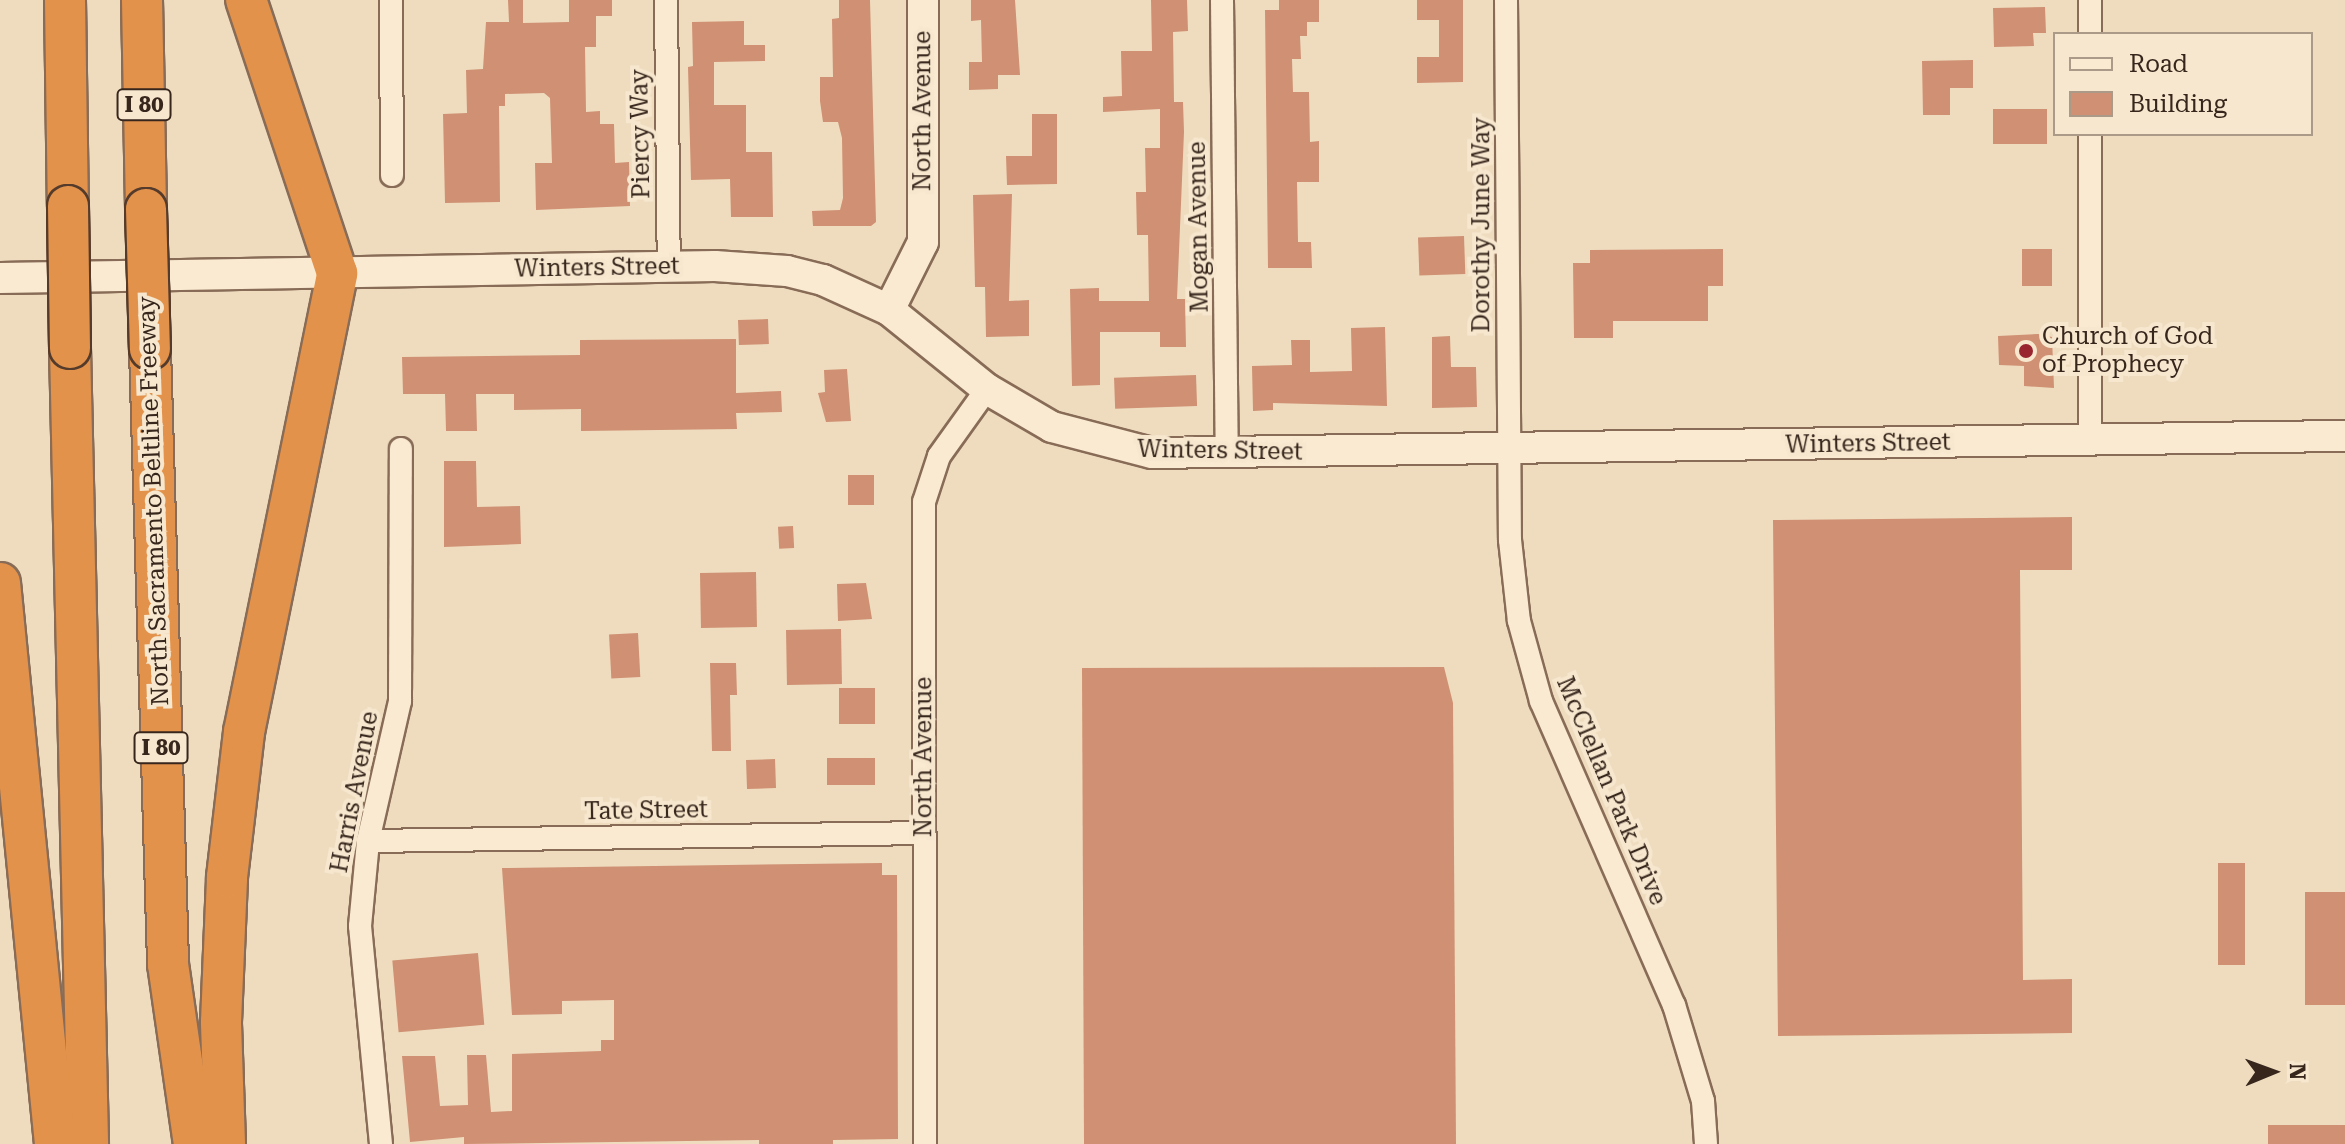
<!DOCTYPE html>
<style>
body{margin:0}
#map{position:relative;width:2345px;height:1144px;overflow:hidden;background:#efdcbf;font-family:"Roboto Serif",serif}
div>[style]{position:absolute}
.building>*{inset:0;background:#cf9073;transform-origin:0 0}
.roads{filter:drop-shadow(2px 0 #886c57) drop-shadow(-2px 0 #886c57) drop-shadow(0 2px #886c57) drop-shadow(0 -2px #886c57)}
.street>*{height:22px;margin:-11px;padding:0 11px;transform-origin:11px;border-radius:11px;background:#faead2}
.secondary>*{height:30px;margin:-15px;padding:0 15px;transform-origin:15px;border-radius:15px;background:#faead2}
.highway>*{height:40px;margin:-20px;padding:0 20px;transform-origin:20px;border-radius:20px;background:#e3924b}
.bridges{filter:drop-shadow(2px 0 #553b2b) drop-shadow(-2px 0 #553b2b) drop-shadow(0 2px #553b2b) drop-shadow(0 -2px #553b2b)}
.highway-bridge>*{height:40px;margin:-20px;padding:0 20px;transform-origin:20px;border-radius:20px;background:#e3924b}
.dots>*{width:22px;height:22px;translate:-50% -50%;box-sizing:border-box;border:4px solid #f6e7ce;border-radius:50%}
span{translate:-50% -50%;white-space:nowrap;text-align:center;line-height:1.15;-webkit-text-stroke:8px #f6e7ce;paint-order:stroke}
.shield-label span{padding:2px 6px;background:#f6e7ce;border:2px solid;border-radius:6px;-webkit-text-stroke-width:0}
.shield-label{font-size:22px;color:#37261c;font-weight:700}
.street-label{font-size:24px;color:#37261c}
.poi-label{font-size:24px;color:#37261c}
.left{translate:0 -50%;text-align:left}
.legend{position:absolute;left:2053px;top:32px;width:260px;height:104px;box-sizing:border-box;background:#f6e7ce;border:2px solid #aa9a87;margin:0;padding:10px 14px;list-style:none;font-size:24px;color:#37261c}
.legend li{display:flex;align-items:center;gap:16px;height:40px}
.legend b{width:40px;border:2px solid #aa9a87}
.north{position:absolute;left:2233px;top:1032px;width:80px;height:80px;-webkit-text-stroke:6px #f6e7ce;paint-order:stroke;rotate:89deg;font-size:22px;font-weight:700;line-height:32px;text-align:center;color:#37261c}
.north::after{content:'';display:block;margin:auto;width:28px;height:36px;background:#37261c;clip-path:polygon(50% 0,100% 100%,50% 72%,0 100%)}
</style>
<div id="map">
<div class="building">
<i style="clip-path:polygon(508px 0,523px 0,523px 23px,569px 22px,569px 0,612px 0,612px 16px,596px 16px,596px 47px,585px 47px,586px 112px,600px 111px,600px 124px,614px 124px,615px 163px,629px 162px,630px 206px,536px 210px,535px 163px,552px 163px,550px 98px,544px 93px,505px 94px,505px 106px,499px 106px,500px 202px,445px 203px,443px 114px,467px 113px,466px 70px,483px 69px,486px 22px,509px 22px)"></i>
<i style="clip-path:polygon(839px 0,870px 0,876px 222px,871px 226px,813px 226px,812px 211px,840px 210px,843px 198px,842px 138px,838px 122px,823px 122px,820px 101px,820px 77px,833px 77px,832px 19px,839px 18px)"></i>
<i style="clip-path:polygon(971px 0,1015px 0,1020px 75px,998px 75px,998px 89px,969px 90px,969px 62px,982px 62px,981px 20px,971px 21px)"></i>
<i style="clip-path:polygon(1151px 0,1187px 0,1188px 31px,1173px 32px,1174px 102px,1183px 102px,1184px 132px,1177px 299px,1185px 299px,1186px 347px,1160px 347px,1160px 332px,1100px 332px,1100px 385px,1072px 386px,1070px 289px,1099px 288px,1099px 301px,1149px 301px,1148px 235px,1137px 235px,1136px 192px,1146px 192px,1145px 148px,1160px 148px,1160px 109px,1103px 112px,1103px 97px,1122px 96px,1121px 51px,1152px 51px)"></i>
<i style="clip-path:polygon(1279px 0,1319px 0,1319px 22px,1307px 22px,1307px 36px,1300px 36px,1301px 59px,1292px 59px,1293px 92px,1309px 92px,1310px 142px,1319px 141px,1319px 182px,1297px 182px,1298px 242px,1311px 242px,1312px 268px,1268px 268px,1265px 10px,1279px 10px)"></i>
<i style="clip-path:polygon(1417px 0,1463px 0,1463px 82px,1417px 83px,1417px 57px,1439px 57px,1439px 20px,1417px 20px)"></i>
<i style="clip-path:polygon(2045px 7px,2046px 33px,2033px 33px,2034px 46px,1994px 47px,1993px 8px)"></i>
<i style="clip-path:polygon(744px 21px,744px 45px,765px 45px,765px 61px,714px 62px,714px 105px,746px 105px,746px 152px,772px 152px,773px 217px,731px 217px,730px 179px,691px 180px,688px 67px,693px 66px,692px 22px)"></i>
<i style="clip-path:polygon(1973px 60px,1973px 88px,1950px 88px,1950px 115px,1923px 115px,1922px 61px)"></i>
<i style="left:2047px;top:109px;width:35px;height:54px;rotate:90deg"></i>
<i style="clip-path:polygon(1032px 114px,1057px 114px,1057px 184px,1007px 185px,1006px 156px,1032px 156px)"></i>
<i style="clip-path:polygon(1012px 194px,1009px 301px,1029px 300px,1029px 336px,986px 337px,985px 287px,975px 287px,973px 195px)"></i>
<i style="left:1464px;top:236px;width:38px;height:46px;rotate:88deg"></i>
<i style="clip-path:polygon(1723px 249px,1723px 286px,1708px 286px,1708px 321px,1613px 321px,1613px 338px,1574px 338px,1573px 263px,1590px 263px,1590px 250px)"></i>
<i style="left:2022px;top:249px;width:30px;height:37px"></i>
<i style="left:768px;top:319px;width:25px;height:30px;rotate:88deg"></i>
<i style="clip-path:polygon(1385px 327px,1387px 406px,1273px 403px,1273px 410px,1253px 411px,1252px 366px,1292px 365px,1291px 340px,1310px 340px,1310px 372px,1352px 371px,1351px 328px)"></i>
<i style="clip-path:polygon(2038px 334px,2052px 337px,2054px 388px,2024px 386px,2024px 366px,1999px 365px,1998px 336px)"></i>
<i style="clip-path:polygon(1450px 336px,1451px 367px,1476px 367px,1477px 407px,1432px 408px,1432px 337px)"></i>
<i style="clip-path:polygon(736px 339px,736px 393px,781px 391px,782px 412px,736px 413px,737px 429px,581px 431px,581px 409px,514px 410px,514px 394px,476px 394px,477px 431px,446px 431px,445px 394px,403px 394px,402px 357px,580px 355px,580px 340px)"></i>
<i style="clip-path:polygon(847px 369px,851px 421px,826px 422px,818px 393px,825px 392px,824px 370px)"></i>
<i style="left:1196px;top:375px;width:31px;height:82px;rotate:88deg"></i>
<i style="clip-path:polygon(444px 461px,476px 461px,477px 507px,520px 506px,521px 544px,444px 547px)"></i>
<i style="left:848px;top:475px;width:26px;height:30px"></i>
<i style="clip-path:polygon(2072px 517px,2072px 570px,2020px 570px,2023px 980px,2072px 979px,2072px 1033px,1778px 1036px,1773px 520px)"></i>
<i style="left:793px;top:526px;width:22px;height:15px;rotate:87deg"></i>
<i style="left:756px;top:572px;width:55px;height:56px;rotate:89deg"></i>
<i style="clip-path:polygon(866px 583px,872px 619px,838px 621px,837px 584px)"></i>
<i style="left:841px;top:629px;width:55px;height:55px;rotate:89deg"></i>
<i style="left:638px;top:633px;width:44px;height:29px;rotate:87deg"></i>
<i style="clip-path:polygon(710px 663px,736px 663px,737px 695px,730px 695px,731px 751px,712px 751px)"></i>
<i style="clip-path:polygon(1444px 667px,1453px 703px,1456px 1144px,1084px 1144px,1082px 668px)"></i>
<i style="left:839px;top:688px;width:36px;height:36px"></i>
<i style="left:875px;top:758px;width:27px;height:48px;rotate:90deg"></i>
<i style="left:775px;top:759px;width:29px;height:29px;rotate:88deg"></i>
<i style="clip-path:polygon(882px 863px,882px 875px,897px 875px,898px 1139px,833px 1140px,833px 1144px,759px 1144px,759px 1140px,464px 1144px,464px 1137px,410px 1142px,402px 1056px,435px 1056px,440px 1106px,468px 1105px,467px 1055px,486px 1055px,491px 1112px,512px 1111px,512px 1054px,601px 1051px,601px 1040px,614px 1040px,614px 1000px,562px 1001px,562px 1014px,512px 1015px,502px 868px)"></i>
<i style="left:2218px;top:863px;width:27px;height:102px"></i>
<i style="left:2345px;top:892px;width:113px;height:40px;rotate:90deg"></i>
<i style="left:478px;top:953px;width:72px;height:86px;rotate:85deg"></i>
<i style="left:2268px;top:1125px;width:77px;height:19px"></i>
</div>
<div class="roads">
<div class="street">
<i style="left:391px;top:0;width:175px;rotate:89.7deg"></i>
<i style="left:666px;top:0;width:267px;rotate:89.4deg"></i>
<i style="left:1222px;top:0;width:454px;rotate:89.4deg"></i>
<i style="left:1506px;top:0;width:540px;rotate:89.58deg"></i>
<i style="left:1510px;top:540px;width:81px;rotate:83.7deg"></i>
<i style="left:1519px;top:621px;width:83px;rotate:74.6deg"></i>
<i style="left:1541px;top:701px;width:332px;rotate:66.4deg"></i>
<i style="left:1674px;top:1005px;width:100px;rotate:73.2deg"></i>
<i style="left:1703px;top:1101px;width:43px;rotate:86deg"></i>
<i style="left:2090px;top:0;width:34px;rotate:90deg"></i>
<i style="left:2090px;top:134px;width:307px;rotate:90deg"></i>
<i style="left:368px;top:841px;width:556px;rotate:-0.82deg"></i>
<i style="left:381px;top:1144px;width:219px;rotate:-95.5deg"></i>
<i style="left:360px;top:926px;width:85px;rotate:-84.6deg"></i>
<i style="left:368px;top:841px;width:144px;rotate:-77.1deg"></i>
<i style="left:400px;top:701px;width:252px;rotate:-89.8deg"></i>
<i style="left:925px;top:1144px;width:642px;rotate:-90.09deg"></i>
<i style="left:924px;top:502px;width:48px;rotate:-71.9deg"></i>
<i style="left:939px;top:456px;width:82px;rotate:-54.4deg"></i>
</div>
<div class="secondary">
<i style="left:0;top:278px;width:715px;rotate:-0.96deg"></i>
<i style="left:715px;top:266px;width:72px;rotate:4deg"></i>
<i style="left:787px;top:271px;width:37px;rotate:14deg"></i>
<i style="left:823px;top:280px;width:72px;rotate:24.4deg"></i>
<i style="left:889px;top:310px;width:126px;rotate:38.9deg"></i>
<i style="left:987px;top:389px;width:75px;rotate:30.3deg"></i>
<i style="left:1052px;top:427px;width:103px;rotate:14.6deg"></i>
<i style="left:1152px;top:453px;width:1193px;rotate:-0.82deg"></i>
<i style="left:889px;top:310px;width:76px;rotate:-63.4deg"></i>
<i style="left:923px;top:242px;width:242px;rotate:-90deg"></i>
</div>
<div class="highway">
<i style="left:65px;top:0;width:206px;rotate:89.2deg"></i>
<i style="left:142px;top:0;width:209px;rotate:88.9deg"></i>
<i style="left:70px;top:348px;width:796px;rotate:88.7deg"></i>
<i style="left:150px;top:349px;width:615px;rotate:88.32deg"></i>
<i style="left:168px;top:964px;width:182px;rotate:81.8deg"></i>
<i style="left:0;top:583px;width:564px;rotate:84.4deg"></i>
<i style="left:225px;top:1144px;width:122px;rotate:-91.9deg"></i>
<i style="left:221px;top:1022px;width:145px;rotate:-87.6deg"></i>
<i style="left:227px;top:877px;width:146px;rotate:-83.3deg"></i>
<i style="left:244px;top:732px;width:468px;rotate:-78.5deg"></i>
<i style="left:337px;top:273px;width:288px;rotate:-108.4deg"></i>
</div>
</div>
<div class="bridges">
<div class="highway-bridge">
<i style="left:68px;top:206px;width:142px;rotate:89.2deg"></i>
<i style="left:146px;top:209px;width:140px;rotate:88.4deg"></i>
</div>
</div>
<div class="dots">
<i style="left:2026px;top:351px;background:#992531"></i>
</div>
<div class="shield-label">
<span style="left:144px;top:105px">I 80</span>
<span style="left:161px;top:748px">I 80</span>
</div>
<div class="street-label">
<span style="left:923px;top:111px;rotate:-90deg">North Avenue</span>
<span style="left:641px;top:134px;rotate:-91deg">Piercy Way</span>
<span style="left:1482px;top:225px;rotate:-90deg">Dorothy June Way</span>
<span style="left:1199px;top:227px;rotate:-91deg">Mogan Avenue</span>
<span style="left:597px;top:268px;rotate:-1deg">Winters Street</span>
<span style="left:1868px;top:444px;rotate:-1deg">Winters Street</span>
<span style="left:1220px;top:451px;rotate:1deg">Winters Street</span>
<span style="left:154px;top:501px;rotate:-92deg">North Sacramento Beltline Freeway</span>
<span style="left:924px;top:757px;rotate:-90deg">North Avenue</span>
<span style="left:1611px;top:791px;rotate:67deg">McClellan Park Drive</span>
<span style="left:355px;top:792px;rotate:-79deg">Harris Avenue</span>
<span style="left:646px;top:811px;rotate:-1deg">Tate Street</span>
</div>
<div class="poi-label">
<span class="left" style="left:2042px;top:351px">Church of God<br>of Prophecy</span>
</div>
<ul class="legend">
<li><b style="height:10px;background:#faead2"></b>Road</li>
<li><b style="height:22px;background:#cf9073"></b>Building</li>
</ul>
<div class="north">N</div>
</div>
